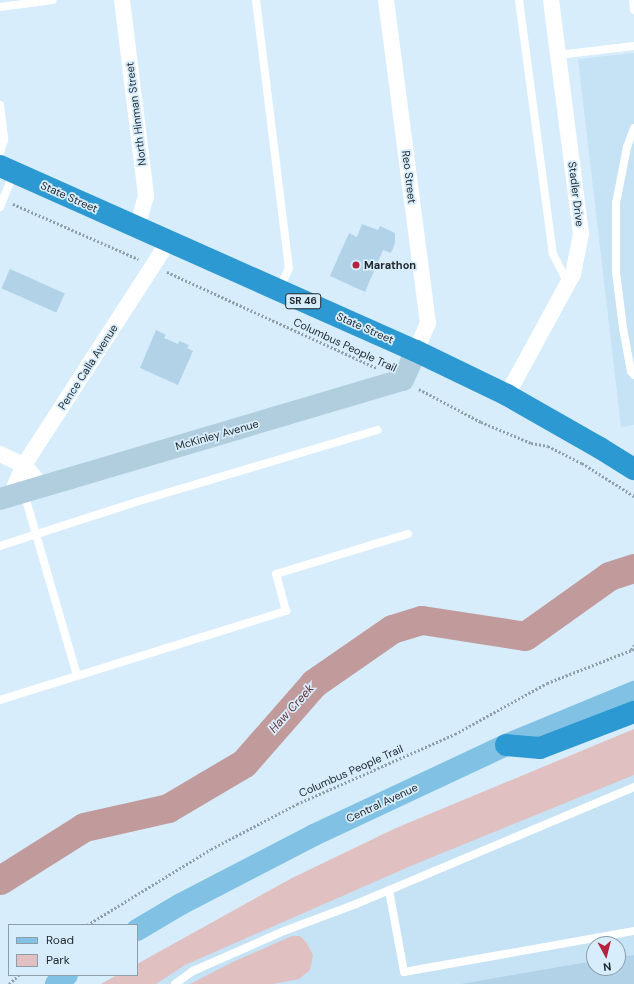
<!DOCTYPE html>
<style>
body{margin:0}
#map{position:relative;width:634px;height:984px;overflow:hidden;background:#d7edfc;font-family:"DM Sans",sans-serif}
div>[style]{position:absolute}
.built>*{inset:0;background:#c6e2f5}
.green>*{inset:0;background:#e1c0c1}
.river>*{height:29px;margin:-14.5px;padding:0 14.5px;transform-origin:14.5px;border-radius:14.5px;background:#c19a9c}
.building>*{inset:0;background:#b1d2e7;transform-origin:0 0}
.path>*{height:2.5px;margin-top:-1.25px;transform-origin:0;background:repeating-linear-gradient(90deg,#90a0ab 0 2px,transparent 0 4px)}
.lane>*{height:8px;margin:-4px;padding:0 4px;transform-origin:4px;border-radius:4px;background:#fff}
.street>*{height:16px;margin:-8px;padding:0 8px;transform-origin:8px;border-radius:8px;background:#fff}
.secondary>*{height:22px;margin:-11px;padding:0 11px;transform-origin:11px;border-radius:11px;background:#b0cede}
.primary>*{height:22px;margin:-11px;padding:0 11px;transform-origin:11px;border-radius:11px;background:#81c2e4}
.highway>*{height:22px;margin:-11px;padding:0 11px;transform-origin:11px;border-radius:11px;background:#2d99d2}
.dots>*{width:11px;height:11px;translate:-50% -50%;box-sizing:border-box;border:2px solid #d7edfc;border-radius:50%}
span{translate:-50% -50%;white-space:nowrap;text-align:center;line-height:1.15;-webkit-text-stroke:3.5px #d7edfc;paint-order:stroke}
.shield-label span{padding:1px 3px;background:#d7edfc;border:1px solid;border-radius:3px;-webkit-text-stroke-width:0}
.shield-label{font-size:10px;color:#1f272c;font-weight:700}
.street-label{font-size:11px;color:#1f272c}
.poi-label{font-size:11px;color:#1f272c;font-weight:700}
.left{translate:0 -50%;text-align:left}
.water-label{font-size:12px;color:#6c373b;font-style:italic}
.legend{position:absolute;left:8px;top:924px;width:130px;height:52px;box-sizing:border-box;background:#d7edfc;border:1px solid #8d9ea9;margin:0;padding:5px 7px;list-style:none;font-size:12px;color:#1f272c}
.legend li{display:flex;align-items:center;gap:8px;height:20px}
.legend b{width:20px;border:1px solid #8d9ea9}
.north{position:absolute;left:586px;top:936px;width:40px;height:40px;box-sizing:border-box;background:#d7edfc;border:1px solid #8d9ea9;border-radius:50%;rotate:173deg;font-size:11px;font-weight:700;line-height:16px;text-align:center;color:#1f272c}
.north::after{content:'';display:block;margin:auto;width:14px;height:18px;background:#b42240;clip-path:polygon(50% 0,100% 100%,50% 72%,0 100%)}
</style>
<div id="map">
<div class="built">
<i style="clip-path:polygon(634px 53px,634px 425px,621px 427px,578px 59px)"></i>
<i style="clip-path:polygon(evenodd,634px 747px,634px 984px,116px 984px,137px 975px,634px 747px,594px 944px,618px 944px,618px 968px,594px 968px,594px 944px)"></i>
</div>
<div class="green">
<i style="clip-path:polygon(634px 729px,634px 775px,413px 865px,185px 965px,156px 984px,101px 984px,117px 975px,137px 975px,137px 964px,292px 878px,396px 828px)"></i>
<i style="clip-path:polygon(292px 936px,300px 936px,306px 942px,313px 955px,310px 970px,299px 979px,273px 984px,190px 984px,233px 962px)"></i>
</div>
<div class="river">
<i style="left:0;top:880px;width:99px;rotate:-32.2deg"></i>
<i style="left:84px;top:827px;width:86px;rotate:-12.7deg"></i>
<i style="left:168px;top:808px;width:88px;rotate:-30.6deg"></i>
<i style="left:244px;top:763px;width:106px;rotate:-48.8deg"></i>
<i style="left:314px;top:683px;width:95px;rotate:-34.7deg"></i>
<i style="left:392px;top:629px;width:31px;rotate:-17deg"></i>
<i style="left:422px;top:620px;width:104px;rotate:8.8deg"></i>
<i style="left:525px;top:636px;width:103px;rotate:-35.5deg"></i>
<i style="left:609px;top:576px;width:26px;rotate:-18deg"></i>
</div>
<div class="building">
<i style="clip-path:polygon(362px 224px,378px 230px,380px 226px,395px 233px,395px 243px,391px 253px,383px 250px,365px 292px,330px 276px,349px 233px,357px 237px)"></i>
<i style="left:10px;top:269px;width:60px;height:21px;rotate:24deg"></i>
<i style="clip-path:polygon(156px 330px,166px 335px,164px 338px,178px 344px,179px 341px,189px 345px,187px 348px,193px 351px,178px 385px,140px 368px)"></i>
<i style="clip-path:polygon(634px 955px,634px 984px,461px 984px,594px 961px,594px 968px,618px 968px,618px 957px)"></i>
</div>
<div class="path">
<i style="left:13px;top:204px;width:137px;rotate:23.7deg"></i>
<i style="left:167px;top:272px;width:231px;rotate:24.6deg"></i>
<i style="left:419px;top:389px;width:70px;rotate:28deg"></i>
<i style="left:481px;top:422px;width:54px;rotate:22.8deg"></i>
<i style="left:531px;top:443px;width:17px;rotate:10deg"></i>
<i style="left:548px;top:446px;width:38px;rotate:27deg"></i>
<i style="left:582px;top:463px;width:62px;rotate:32.4deg"></i>
<i style="left:631px;top:650px;width:6px;rotate:-59deg"></i>
<i style="left:87px;top:925px;width:145px;rotate:-31.5deg"></i>
<i style="left:211px;top:849px;width:97px;rotate:-27.6deg"></i>
<i style="left:297px;top:804px;width:173px;rotate:-23.9deg"></i>
<i style="left:455px;top:734px;width:105px;rotate:-29deg"></i>
<i style="left:547px;top:683px;width:93px;rotate:-21.3deg"></i>
<i style="left:9px;top:984px;width:13px;rotate:-42deg"></i>
</div>
<div class="lane">
<i style="left:256px;top:0;width:270px;rotate:83deg"></i>
<i style="left:289px;top:268px;width:23px;rotate:115deg"></i>
<i style="left:519px;top:0;width:256px;rotate:82.4deg"></i>
<i style="left:553px;top:254px;width:33px;rotate:63deg"></i>
<i style="left:633px;top:0;width:10px;rotate:84deg"></i>
<i style="left:0;top:7px;width:53px;rotate:-7.5deg"></i>
<i style="left:558px;top:55px;width:77px;rotate:-6.8deg"></i>
<i style="left:0;top:105px;width:35px;rotate:83deg"></i>
<i style="left:4px;top:140px;width:13px;rotate:108deg"></i>
<i style="left:634px;top:128px;width:20px;rotate:110deg"></i>
<i style="left:627px;top:147px;width:57px;rotate:101.1deg"></i>
<i style="left:616px;top:203px;width:69px;rotate:90deg"></i>
<i style="left:616px;top:272px;width:56px;rotate:82.9deg"></i>
<i style="left:623px;top:328px;width:44px;rotate:79.5deg"></i>
<i style="left:631px;top:371px;width:5px;rotate:53deg"></i>
<i style="left:0;top:207px;width:37px;rotate:-68deg"></i>
<i style="left:24px;top:493px;width:190px;rotate:73.8deg"></i>
<i style="left:0;top:546px;width:143px;rotate:-17.9deg"></i>
<i style="left:136px;top:502px;width:252px;rotate:-16.6deg"></i>
<i style="left:0;top:700px;width:300px;rotate:-17.3deg"></i>
<i style="left:286px;top:611px;width:38px;rotate:-105deg"></i>
<i style="left:276px;top:574px;width:138px;rotate:-16.9deg"></i>
<i style="left:389px;top:890px;width:83px;rotate:79.6deg"></i>
<i style="left:404px;top:972px;width:234px;rotate:-10.1deg"></i>
<i style="left:175px;top:984px;width:22px;rotate:-36deg"></i>
<i style="left:193px;top:971px;width:99px;rotate:-23.7deg"></i>
<i style="left:284px;top:931px;width:77px;rotate:-20.6deg"></i>
<i style="left:356px;top:904px;width:302px;rotate:-22.8deg"></i>
</div>
<div class="street">
<i style="left:122px;top:0;width:197px;rotate:83deg"></i>
<i style="left:146px;top:196px;width:32px;rotate:106deg"></i>
<i style="left:386px;top:0;width:326px;rotate:82.6deg"></i>
<i style="left:428px;top:323px;width:30px;rotate:113deg"></i>
<i style="left:507px;top:395px;width:138px;rotate:-61.4deg"></i>
<i style="left:573px;top:274px;width:41px;rotate:-78.7deg"></i>
<i style="left:581px;top:234px;width:236px;rotate:-97.3deg"></i>
<i style="left:0;top:454px;width:26px;rotate:25deg"></i>
<i style="left:24px;top:465px;width:28px;rotate:49deg"></i>
<i style="left:11px;top:495px;width:33px;rotate:-67deg"></i>
<i style="left:24px;top:465px;width:267px;rotate:-57.1deg"></i>
</div>
<div class="secondary">
<i style="left:0;top:499px;width:420px;rotate:-16.5deg"></i>
<i style="left:403px;top:380px;width:32px;rotate:-66deg"></i>
</div>
<div class="primary">
<i style="left:137px;top:930px;width:51px;rotate:-30.6deg"></i>
<i style="left:181px;top:904px;width:150px;rotate:-27.4deg"></i>
<i style="left:314px;top:835px;width:212px;rotate:-25.1deg"></i>
<i style="left:506px;top:745px;width:139px;rotate:-22.5deg"></i>
<i style="left:56px;top:984px;width:14px;rotate:-39deg"></i>
</div>
<div class="highway">
<i style="left:0;top:166px;width:455px;rotate:24deg"></i>
<i style="left:416px;top:351px;width:101px;rotate:25.8deg"></i>
<i style="left:507px;top:395px;width:107px;rotate:29.7deg"></i>
<i style="left:600px;top:448px;width:40px;rotate:32deg"></i>
<i style="left:506px;top:745px;width:34px;rotate:5deg"></i>
<i style="left:540px;top:748px;width:101px;rotate:-21deg"></i>
</div>
<div class="dots">
<i style="left:356px;top:265px;background:#b42240"></i>
</div>
<div class="shield-label">
<span style="left:303px;top:301px">SR 46</span>
</div>
<div class="street-label">
<span style="left:136px;top:114px;rotate:-97deg">North Hinman Street</span>
<span style="left:409px;top:177px;rotate:83deg">Reo Street</span>
<span style="left:576px;top:194px;rotate:83deg">Stadler Drive</span>
<span style="left:69px;top:197px;rotate:24deg">State Street</span>
<span style="left:365px;top:328px;rotate:24deg">State Street</span>
<span style="left:345px;top:345px;rotate:25deg">Columbus People Trail</span>
<span style="left:88px;top:367px;rotate:-57deg">Pence Calla Avenue</span>
<span style="left:217px;top:435px;rotate:-16deg">McKinley Avenue</span>
<span style="left:351px;top:771px;rotate:-24deg">Columbus People Trail</span>
<span style="left:382px;top:803px;rotate:-25deg">Central Avenue</span>
</div>
<div class="poi-label">
<span class="left" style="left:364px;top:265px">Marathon</span>
</div>
<div class="water-label">
<span style="left:292px;top:709px;rotate:-48deg">Haw Creek</span>
</div>
<ul class="legend">
<li><b style="height:5px;background:#81c2e4"></b>Road</li>
<li><b style="height:11px;background:#e1c0c1"></b>Park</li>
</ul>
<div class="north">N</div>
</div>
